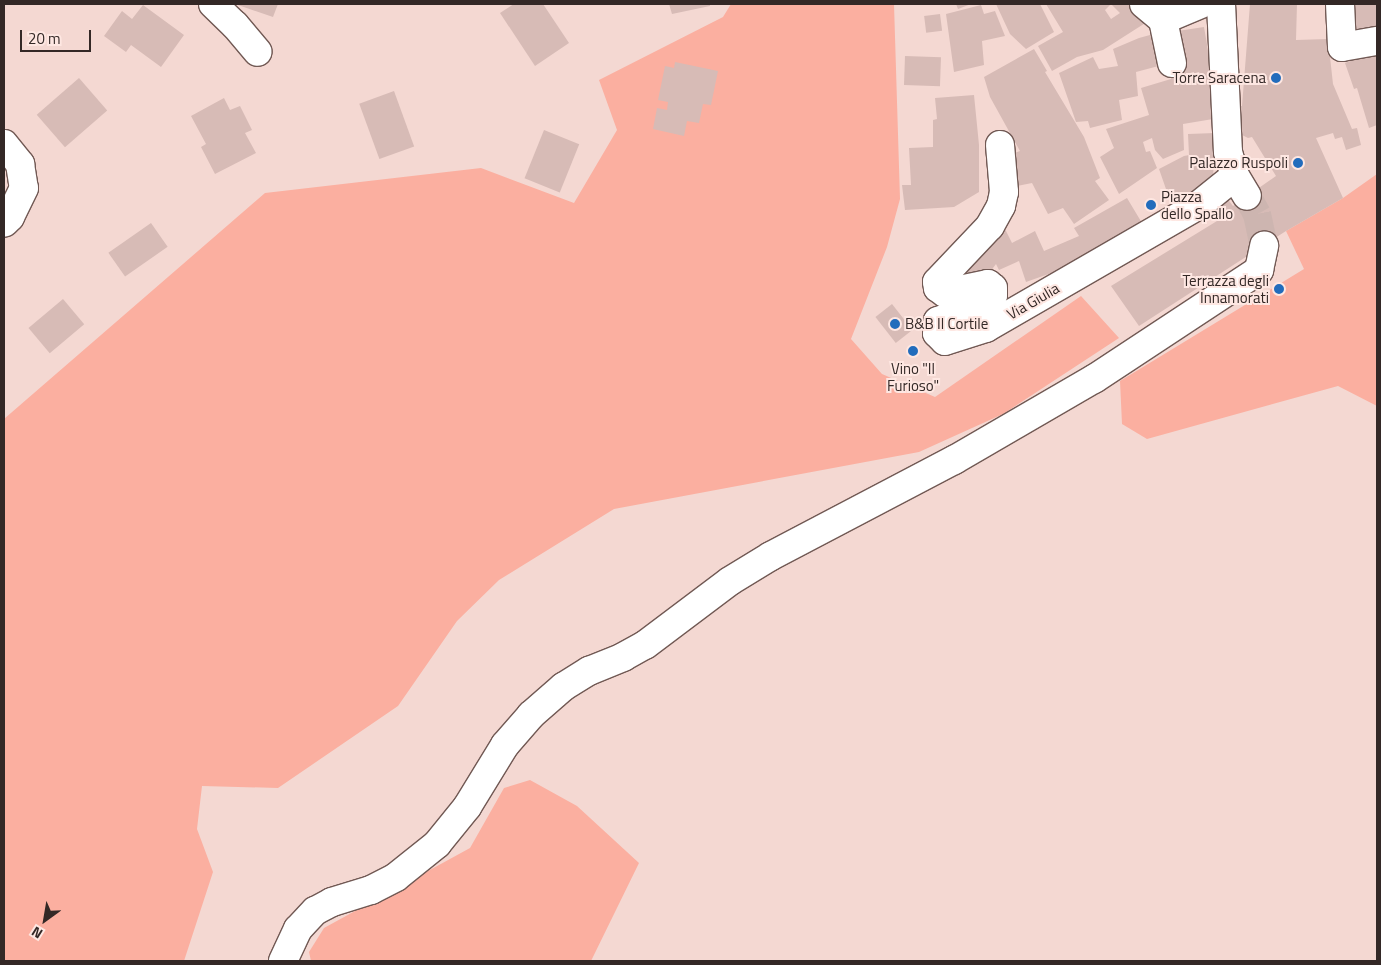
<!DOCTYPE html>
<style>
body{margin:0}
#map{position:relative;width:1381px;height:965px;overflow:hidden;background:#f4d8d2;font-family:"Titillium Web",sans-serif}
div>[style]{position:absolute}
.green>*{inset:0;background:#fbafa0}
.building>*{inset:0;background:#d7bbb6;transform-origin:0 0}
.minor-tunnel>*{height:28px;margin-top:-14px;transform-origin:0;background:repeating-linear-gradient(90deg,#cdb5b0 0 28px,transparent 0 42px)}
.roads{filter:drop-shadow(1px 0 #715954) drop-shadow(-1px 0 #715954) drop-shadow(0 1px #715954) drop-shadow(0 -1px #715954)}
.minor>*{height:28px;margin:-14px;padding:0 14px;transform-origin:14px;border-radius:14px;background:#fff}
.dots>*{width:14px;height:14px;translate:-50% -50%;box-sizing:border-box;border:2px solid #fee7e2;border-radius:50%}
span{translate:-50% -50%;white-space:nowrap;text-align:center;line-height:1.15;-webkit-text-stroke:4px #fee7e2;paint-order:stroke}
.poi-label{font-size:15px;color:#332826}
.right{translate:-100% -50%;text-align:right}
.left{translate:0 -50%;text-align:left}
.street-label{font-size:15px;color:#332826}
.frame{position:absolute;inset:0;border:5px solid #332826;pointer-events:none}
.north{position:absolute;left:20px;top:895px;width:50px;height:50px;-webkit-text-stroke:4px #fee7e2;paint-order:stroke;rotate:212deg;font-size:14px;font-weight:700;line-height:20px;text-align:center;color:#332826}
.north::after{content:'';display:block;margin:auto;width:18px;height:22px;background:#332826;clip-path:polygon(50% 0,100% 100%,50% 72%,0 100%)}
.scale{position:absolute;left:20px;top:30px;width:71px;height:22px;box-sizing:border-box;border:2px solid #332826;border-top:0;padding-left:6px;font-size:15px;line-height:18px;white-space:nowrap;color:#332826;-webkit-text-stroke:4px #fee7e2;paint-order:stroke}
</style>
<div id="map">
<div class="green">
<i style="clip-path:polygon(731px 4px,894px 4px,900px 199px,887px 247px,851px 339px,882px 374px,935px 397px,1081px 296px,1119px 338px,1003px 414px,919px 452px,614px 509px,499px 580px,457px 621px,398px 706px,278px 788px,202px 786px,197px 829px,213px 872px,184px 961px,4px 961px,4px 419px,265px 193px,481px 168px,574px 203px,617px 130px,599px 80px,723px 17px)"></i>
<i style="clip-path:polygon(1377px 174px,1377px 406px,1338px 386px,1147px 439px,1122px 424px,1120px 381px,1304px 269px,1286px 231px,1343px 198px)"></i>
<i style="clip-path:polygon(530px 780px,577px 806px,639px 863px,591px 961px,311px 961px,309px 952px,324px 928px,470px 848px,504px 788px)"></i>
</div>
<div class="building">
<i style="clip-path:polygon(235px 4px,278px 4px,273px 17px)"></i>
<i style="clip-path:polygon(514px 4px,543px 4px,569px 43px,535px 66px,500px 13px)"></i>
<i style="clip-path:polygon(669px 4px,710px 4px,710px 6px,672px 14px)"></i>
<i style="clip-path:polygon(956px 4px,971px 4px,958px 9px)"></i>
<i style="clip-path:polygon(996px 4px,1040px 4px,1054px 32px,1026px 49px,1010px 34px)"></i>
<i style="clip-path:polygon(1046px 4px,1111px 4px,1105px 10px,1111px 19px,1120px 13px,1111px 4px,1136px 4px,1150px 20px,1103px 50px,1077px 57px,1052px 71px,1038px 46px,1063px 32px)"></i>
<i style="clip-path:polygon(1250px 4px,1297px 4px,1296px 40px,1328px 39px,1333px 84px,1352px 129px,1357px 128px,1361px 145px,1346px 150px,1342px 137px,1335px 139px,1333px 133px,1316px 138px,1343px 198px,1286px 231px,1139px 326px,1111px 286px,1217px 221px,1206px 206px,1223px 193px,1233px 206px,1276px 176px,1252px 137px,1248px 138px,1236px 132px,1237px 107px,1242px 106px)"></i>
<i style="left:1349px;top:4px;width:28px;height:34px"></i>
<i style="clip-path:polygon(143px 5px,184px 35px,161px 67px,131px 45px,126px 52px,104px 36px,122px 11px,132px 19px)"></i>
<i style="clip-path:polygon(981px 5px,984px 14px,995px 11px,1005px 36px,982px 41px,984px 65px,954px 72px,946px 14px)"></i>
<i style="left:940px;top:14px;width:17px;height:16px;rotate:83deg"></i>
<i style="clip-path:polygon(1204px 27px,1210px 62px,1213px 119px,1183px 124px,1184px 150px,1163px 159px,1155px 150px,1152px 138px,1143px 142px,1146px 152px,1150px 151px,1157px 168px,1119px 194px,1100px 157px,1114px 148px,1106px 129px,1149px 115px,1141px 88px,1171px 79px,1171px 32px)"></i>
<i style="clip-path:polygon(1161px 32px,1166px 64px,1136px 72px,1138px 96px,1119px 100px,1122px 120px,1090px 128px,1088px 121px,1076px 122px,1059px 73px,1093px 57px,1099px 69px,1118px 66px,1113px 49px,1139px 38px)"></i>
<i style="clip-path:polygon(1034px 49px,1047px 71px,1045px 72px,1084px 137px,1100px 178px,1095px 181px,1109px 200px,1074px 224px,1063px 208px,1048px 214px,1032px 183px,1017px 186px,1012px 154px,1020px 151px,990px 97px,984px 77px)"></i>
<i style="clip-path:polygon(1377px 51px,1377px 125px,1369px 128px,1357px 88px,1354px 89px,1345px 63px)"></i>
<i style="left:905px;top:56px;width:36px;height:29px;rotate:2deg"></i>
<i style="clip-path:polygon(675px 62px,718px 71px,711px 105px,703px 104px,699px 123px,687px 121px,684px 136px,653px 129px,657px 108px,667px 110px,668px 102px,658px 100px,665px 66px,674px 68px)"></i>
<i style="left:79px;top:78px;width:43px;height:56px;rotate:49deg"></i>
<i style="left:394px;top:91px;width:59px;height:37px;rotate:70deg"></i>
<i style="clip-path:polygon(974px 95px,979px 145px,979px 192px,954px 207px,905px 210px,902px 185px,911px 185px,909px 148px,933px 147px,933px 120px,937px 119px,935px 98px)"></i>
<i style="clip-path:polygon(224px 98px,230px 110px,240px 106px,252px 130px,245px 133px,256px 153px,215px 174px,201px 147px,206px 144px,191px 116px)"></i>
<i style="left:544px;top:130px;width:38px;height:52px;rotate:22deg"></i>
<i style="clip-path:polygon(1215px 133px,1213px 180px,1174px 212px,1159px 169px,1184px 156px,1189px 155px,1188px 134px)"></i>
<i style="clip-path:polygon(1127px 198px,1145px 228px,1088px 260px,1026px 282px,1019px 261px,999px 270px,996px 264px,987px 276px,951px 278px,1004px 227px,1012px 243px,1035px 231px,1044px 251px,1079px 236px,1074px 228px)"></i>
<i style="left:151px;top:223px;width:29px;height:52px;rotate:55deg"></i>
<i style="left:63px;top:299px;width:33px;height:45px;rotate:50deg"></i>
<i style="left:892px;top:304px;width:33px;height:21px;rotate:52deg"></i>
</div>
<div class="minor-tunnel">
<i style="left:1247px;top:196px;width:21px;rotate:61deg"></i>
<i style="left:1257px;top:214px;width:33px;rotate:78deg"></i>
</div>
<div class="roads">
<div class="minor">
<i style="left:213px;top:4px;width:30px;rotate:44deg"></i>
<i style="left:235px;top:25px;width:35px;rotate:50deg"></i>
<i style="left:1144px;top:4px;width:25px;rotate:40deg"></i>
<i style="left:1221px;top:4px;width:148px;rotate:87.3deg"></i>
<i style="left:1228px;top:152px;width:25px;rotate:74deg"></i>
<i style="left:1235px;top:176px;width:23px;rotate:59deg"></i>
<i style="left:1340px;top:4px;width:43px;rotate:87.3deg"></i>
<i style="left:1342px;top:47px;width:36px;rotate:-10deg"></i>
<i style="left:1163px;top:20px;width:44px;rotate:78.2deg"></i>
<i style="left:1163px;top:20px;width:41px;rotate:-22.8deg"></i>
<i style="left:4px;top:144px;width:26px;rotate:51deg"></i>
<i style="left:20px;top:164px;width:24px;rotate:81deg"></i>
<i style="left:24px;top:188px;width:32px;rotate:116deg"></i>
<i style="left:10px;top:217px;width:8px;rotate:135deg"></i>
<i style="left:1000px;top:145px;width:47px;rotate:85.1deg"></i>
<i style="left:1004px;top:192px;width:14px;rotate:102deg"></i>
<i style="left:1001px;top:206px;width:23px;rotate:119deg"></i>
<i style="left:990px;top:226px;width:77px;rotate:133.4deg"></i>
<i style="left:937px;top:282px;width:6px;rotate:81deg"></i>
<i style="left:938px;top:288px;width:9px;rotate:36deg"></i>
<i style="left:945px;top:293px;width:44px;rotate:-11.8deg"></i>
<i style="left:988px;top:284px;width:6px;rotate:39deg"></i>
<i style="left:993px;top:288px;width:7px;rotate:90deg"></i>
<i style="left:993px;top:295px;width:10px;rotate:135deg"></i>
<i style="left:986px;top:302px;width:52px;rotate:158.4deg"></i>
<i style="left:938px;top:321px;width:12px;rotate:95deg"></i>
<i style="left:937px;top:333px;width:11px;rotate:45deg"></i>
<i style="left:945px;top:341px;width:43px;rotate:-17.6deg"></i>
<i style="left:986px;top:328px;width:246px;rotate:-30deg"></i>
<i style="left:1199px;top:205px;width:46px;rotate:-38.9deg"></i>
<i style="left:283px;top:961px;width:35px;rotate:-65deg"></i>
<i style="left:298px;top:929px;width:25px;rotate:-47deg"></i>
<i style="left:315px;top:911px;width:19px;rotate:-28deg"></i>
<i style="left:332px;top:902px;width:41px;rotate:-17.1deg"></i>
<i style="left:371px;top:890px;width:28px;rotate:-27deg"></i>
<i style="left:396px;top:877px;width:53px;rotate:-38.8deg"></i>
<i style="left:437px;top:844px;width:48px;rotate:-51deg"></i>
<i style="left:467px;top:807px;width:73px;rotate:-58.5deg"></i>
<i style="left:505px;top:745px;width:40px;rotate:-49deg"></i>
<i style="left:531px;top:715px;width:43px;rotate:-41.2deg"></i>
<i style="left:563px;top:687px;width:31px;rotate:-32deg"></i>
<i style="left:589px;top:671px;width:37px;rotate:-22deg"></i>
<i style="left:623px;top:657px;width:25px;rotate:-29deg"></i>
<i style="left:645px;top:645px;width:106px;rotate:-37deg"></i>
<i style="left:730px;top:581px;width:48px;rotate:-31.4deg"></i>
<i style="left:771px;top:556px;width:207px;rotate:-27.7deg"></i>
<i style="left:954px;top:460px;width:162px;rotate:-30.1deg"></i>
<i style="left:1094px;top:379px;width:198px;rotate:-33.4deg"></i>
<i style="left:1259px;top:270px;width:25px;rotate:-78deg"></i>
</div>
</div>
<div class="dots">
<i style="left:1276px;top:78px;background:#226cbc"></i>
<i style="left:1298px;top:163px;background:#226cbc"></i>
<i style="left:1151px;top:205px;background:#226cbc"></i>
<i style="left:1279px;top:289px;background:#226cbc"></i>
<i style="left:895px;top:324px;background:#226cbc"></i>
<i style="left:913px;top:351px;background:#226cbc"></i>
</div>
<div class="poi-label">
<span class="right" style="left:1266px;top:78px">Torre Saracena</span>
<span class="right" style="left:1288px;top:163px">Palazzo Ruspoli</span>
<span class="left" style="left:1161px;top:205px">Piazza<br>dello Spallo</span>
<span class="right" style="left:1269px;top:289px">Terrazza degli<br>Innamorati</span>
<span class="left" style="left:905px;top:324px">B&amp;B Il Cortile</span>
<span style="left:913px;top:377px">Vino "Il<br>Furioso"</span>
</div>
<div class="street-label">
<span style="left:1033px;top:301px;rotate:-30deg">Via Giulia</span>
</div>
<div class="frame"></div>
<div class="north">N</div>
<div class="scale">20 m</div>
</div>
